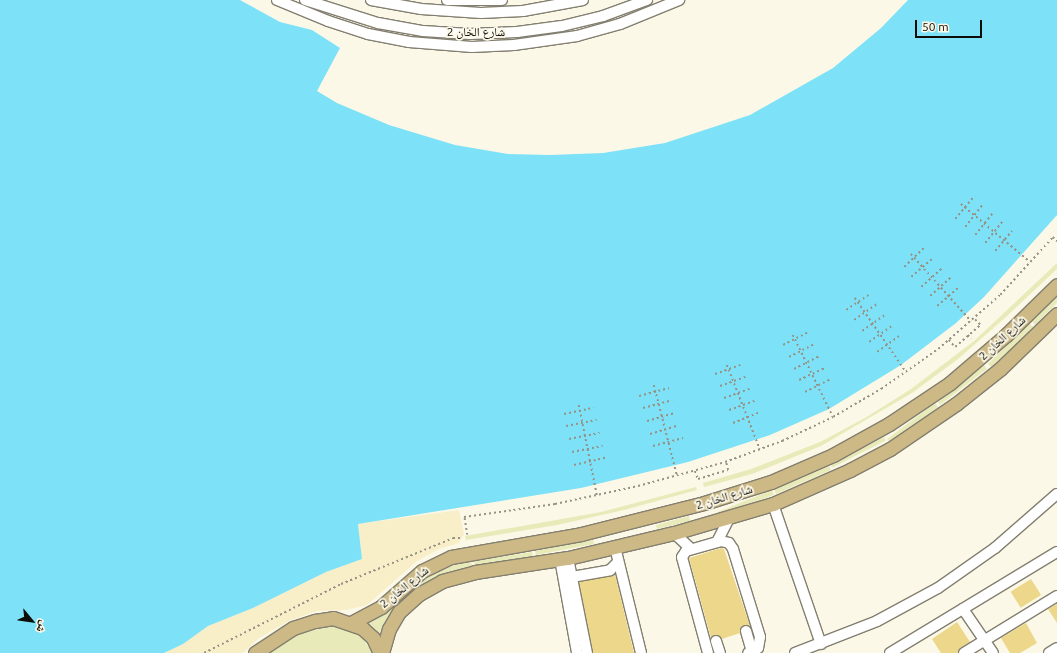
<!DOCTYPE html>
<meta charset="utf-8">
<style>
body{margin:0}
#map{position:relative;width:1057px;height:653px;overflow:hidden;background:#fcf8e7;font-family:Ubuntu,"Noto Naskh Arabic",sans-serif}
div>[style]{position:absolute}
.green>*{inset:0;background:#e8ebb9;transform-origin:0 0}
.sand>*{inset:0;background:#f8eec8}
.water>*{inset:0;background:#7de2f7}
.building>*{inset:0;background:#ecd78a;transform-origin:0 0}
.path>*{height:1.5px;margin-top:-0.75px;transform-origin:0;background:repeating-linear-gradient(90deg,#959387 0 2px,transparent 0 5px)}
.roads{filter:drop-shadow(1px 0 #837f70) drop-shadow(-1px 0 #837f70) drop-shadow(0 1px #837f70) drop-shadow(0 -1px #837f70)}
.minor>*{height:10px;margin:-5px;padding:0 5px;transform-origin:5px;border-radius:5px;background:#fff}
.major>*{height:13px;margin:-6.5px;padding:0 6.5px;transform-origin:6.5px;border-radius:6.5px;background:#cdb985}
span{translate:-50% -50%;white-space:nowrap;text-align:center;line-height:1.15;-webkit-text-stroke:3.5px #fcf8e7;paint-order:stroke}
.street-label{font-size:12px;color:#0d0c07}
.north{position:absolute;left:12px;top:601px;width:40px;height:40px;-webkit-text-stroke:3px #fcf8e7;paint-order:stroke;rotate:119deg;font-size:11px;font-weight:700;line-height:16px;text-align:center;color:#0d0c07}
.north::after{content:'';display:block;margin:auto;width:14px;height:18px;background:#0d0c07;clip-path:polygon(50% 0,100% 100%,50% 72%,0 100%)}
.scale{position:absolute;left:915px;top:20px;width:67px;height:18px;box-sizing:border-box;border:2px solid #0d0c07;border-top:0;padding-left:5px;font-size:12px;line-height:14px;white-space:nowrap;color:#0d0c07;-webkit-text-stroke:3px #fcf8e7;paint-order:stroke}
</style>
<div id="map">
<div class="green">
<i style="clip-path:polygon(1057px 263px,1057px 269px,1006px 317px,958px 359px,912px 393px,821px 446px,752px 474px,704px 487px,703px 483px,751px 469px,820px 442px,865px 418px,911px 389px,974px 341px)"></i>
<i style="clip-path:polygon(1057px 295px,1057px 303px,1035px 325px,1032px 321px)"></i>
<i style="left:1029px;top:323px;width:6px;height:58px;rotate:45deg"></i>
<i style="clip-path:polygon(984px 365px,987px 369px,940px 405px,938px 402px)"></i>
<i style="left:935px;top:403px;width:5px;height:60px;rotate:53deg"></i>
<i style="left:884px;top:437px;width:4px;height:60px;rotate:63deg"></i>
<i style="clip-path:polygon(829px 466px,831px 470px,776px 494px,774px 489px)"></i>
<i style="clip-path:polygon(696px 487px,697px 490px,624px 510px,557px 525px,466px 540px,465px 536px,601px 512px)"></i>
<i style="left:772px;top:490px;width:5px;height:59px;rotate:68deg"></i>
<i style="clip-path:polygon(689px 516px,690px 521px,657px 529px,656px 525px)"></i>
<i style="clip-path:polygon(593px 539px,594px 544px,536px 555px,535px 551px)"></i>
<i style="clip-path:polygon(532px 552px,533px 556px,475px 566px,474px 561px)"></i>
<i style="clip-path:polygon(471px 561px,472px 566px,442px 574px,420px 587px,417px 582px,446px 567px)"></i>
<i style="clip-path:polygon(415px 584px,418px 588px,388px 618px,378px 635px,364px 623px,380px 615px)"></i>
<i style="clip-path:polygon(335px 625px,360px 635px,373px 653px,266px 653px,297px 634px)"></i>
</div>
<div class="sand">
<i style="clip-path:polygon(459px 510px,464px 534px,459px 543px,439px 549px,417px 561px,367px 605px,346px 610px,317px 611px,291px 620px,259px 638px,243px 653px,164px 653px,183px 644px,208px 626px,253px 608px,326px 572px,362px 559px,358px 524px)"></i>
</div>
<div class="water">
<i style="clip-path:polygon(0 0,240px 0,280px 22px,312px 30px,340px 48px,317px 91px,337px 103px,389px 125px,455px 145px,508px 154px,550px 155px,603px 153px,665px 143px,750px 115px,833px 68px,881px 28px,908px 0,1057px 0,1057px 215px,984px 297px,956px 323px,901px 365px,829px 409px,770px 435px,688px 462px,581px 488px,358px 524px,362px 559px,326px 572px,253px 608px,208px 626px,183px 644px,164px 653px,0 653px)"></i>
</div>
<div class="building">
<i style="clip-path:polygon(721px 548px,724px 549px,750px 626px,744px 625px,740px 633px,722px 639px,717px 635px,711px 638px,689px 558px)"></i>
<i style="clip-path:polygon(615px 574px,634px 653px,593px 653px,579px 582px)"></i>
<i style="left:1031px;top:579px;width:19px;height:24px;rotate:58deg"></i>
<i style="clip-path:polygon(1057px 604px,1057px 623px,1048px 609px)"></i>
<i style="clip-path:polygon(957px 622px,970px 642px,960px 648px,958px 653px,941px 653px,932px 639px)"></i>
<i style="clip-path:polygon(1026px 623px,1037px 643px,1020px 653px,1010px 653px,1001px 638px)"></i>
</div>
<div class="path">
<i style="left:961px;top:204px;width:90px;rotate:40deg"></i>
<i style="left:955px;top:219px;width:30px;rotate:-50deg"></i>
<i style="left:965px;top:227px;width:29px;rotate:-52deg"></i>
<i style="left:975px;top:235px;width:28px;rotate:-51deg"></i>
<i style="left:985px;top:243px;width:27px;rotate:-51deg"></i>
<i style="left:995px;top:251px;width:26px;rotate:-50deg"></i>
<i style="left:911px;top:254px;width:90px;rotate:48.2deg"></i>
<i style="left:904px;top:267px;width:28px;rotate:-44deg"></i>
<i style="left:911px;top:277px;width:29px;rotate:-41deg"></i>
<i style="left:921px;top:287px;width:28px;rotate:-42deg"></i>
<i style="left:930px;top:296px;width:28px;rotate:-42deg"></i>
<i style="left:855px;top:298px;width:90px;rotate:55.4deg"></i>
<i style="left:937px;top:306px;width:29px;rotate:-41deg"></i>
<i style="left:846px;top:310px;width:29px;rotate:-34deg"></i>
<i style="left:854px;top:320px;width:28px;rotate:-35deg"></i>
<i style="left:862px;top:331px;width:28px;rotate:-35deg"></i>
<i style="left:793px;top:335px;width:91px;rotate:64deg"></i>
<i style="left:968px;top:335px;width:5px;rotate:53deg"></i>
<i style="left:949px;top:340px;width:9px;rotate:49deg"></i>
<i style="left:955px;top:347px;width:33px;rotate:-41deg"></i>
<i style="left:980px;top:325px;width:8px;rotate:-135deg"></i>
<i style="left:869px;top:342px;width:28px;rotate:-35deg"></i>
<i style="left:783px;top:345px;width:27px;rotate:-27deg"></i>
<i style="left:877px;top:352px;width:27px;rotate:-36deg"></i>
<i style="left:789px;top:357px;width:27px;rotate:-27deg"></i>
<i style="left:727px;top:365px;width:90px;rotate:68.6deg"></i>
<i style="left:794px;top:369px;width:28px;rotate:-27deg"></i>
<i style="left:715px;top:374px;width:29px;rotate:-20deg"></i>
<i style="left:799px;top:380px;width:29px;rotate:-25deg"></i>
<i style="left:654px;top:385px;width:93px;rotate:75.7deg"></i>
<i style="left:720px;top:386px;width:29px;rotate:-20deg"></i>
<i style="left:805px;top:392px;width:29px;rotate:-27deg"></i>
<i style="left:639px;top:396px;width:31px;rotate:-15deg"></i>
<i style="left:724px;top:398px;width:29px;rotate:-20deg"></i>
<i style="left:579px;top:405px;width:92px;rotate:78.7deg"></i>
<i style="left:643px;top:408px;width:30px;rotate:-15deg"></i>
<i style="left:729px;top:410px;width:29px;rotate:-20deg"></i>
<i style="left:564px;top:414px;width:30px;rotate:-12deg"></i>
<i style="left:647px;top:421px;width:29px;rotate:-16deg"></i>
<i style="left:733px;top:423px;width:29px;rotate:-22deg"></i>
<i style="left:566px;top:426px;width:31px;rotate:-11deg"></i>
<i style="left:650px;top:434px;width:30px;rotate:-17deg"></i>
<i style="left:569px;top:439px;width:31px;rotate:-11deg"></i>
<i style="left:653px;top:446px;width:31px;rotate:-15deg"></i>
<i style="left:572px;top:452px;width:31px;rotate:-11deg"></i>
<i style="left:574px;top:465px;width:32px;rotate:-13deg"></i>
<i style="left:695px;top:471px;width:9px;rotate:69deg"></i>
<i style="left:698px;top:479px;width:31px;rotate:-17deg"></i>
<i style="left:728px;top:470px;width:7px;rotate:-106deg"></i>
<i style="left:467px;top:535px;width:18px;rotate:-99deg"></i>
<i style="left:464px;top:517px;width:92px;rotate:-8.1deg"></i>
<i style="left:555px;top:504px;width:85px;rotate:-12.2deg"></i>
<i style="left:638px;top:486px;width:90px;rotate:-15.4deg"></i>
<i style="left:725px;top:462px;width:61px;rotate:-20.2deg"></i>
<i style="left:782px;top:441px;width:56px;rotate:-25.2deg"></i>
<i style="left:833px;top:417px;width:56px;rotate:-30.3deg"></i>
<i style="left:881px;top:389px;width:70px;rotate:-35.1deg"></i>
<i style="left:938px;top:349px;width:82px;rotate:-41.1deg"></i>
<i style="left:1000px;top:295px;width:79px;rotate:-47.6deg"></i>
<i style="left:1053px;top:237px;width:6px;rotate:45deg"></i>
<i style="left:204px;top:653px;width:153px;rotate:-26.7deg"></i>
<i style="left:341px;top:584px;width:121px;rotate:-22.3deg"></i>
<i style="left:453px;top:538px;width:10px"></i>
</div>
<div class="roads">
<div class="minor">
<i style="left:277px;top:0;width:55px;rotate:22.4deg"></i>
<i style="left:328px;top:21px;width:42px;rotate:18deg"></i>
<i style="left:368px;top:34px;width:42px;rotate:11deg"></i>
<i style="left:409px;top:42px;width:63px;rotate:4.5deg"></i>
<i style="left:472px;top:47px;width:42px;rotate:-2.7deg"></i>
<i style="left:514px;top:45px;width:64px;rotate:-8.1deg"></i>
<i style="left:577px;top:36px;width:45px;rotate:-15.6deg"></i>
<i style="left:620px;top:24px;width:64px;rotate:-22.1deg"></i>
<i style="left:305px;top:0;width:77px;rotate:17.5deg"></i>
<i style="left:378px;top:23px;width:46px;rotate:10.1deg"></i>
<i style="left:423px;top:31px;width:47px;rotate:3.7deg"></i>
<i style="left:470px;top:34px;width:47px;rotate:-2.4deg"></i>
<i style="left:517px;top:32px;width:45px;rotate:-7.6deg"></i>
<i style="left:562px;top:26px;width:42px;rotate:-13.7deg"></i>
<i style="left:603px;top:16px;width:47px;rotate:-20deg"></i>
<i style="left:371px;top:0;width:51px;rotate:10.2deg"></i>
<i style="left:421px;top:9px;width:60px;rotate:3.8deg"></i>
<i style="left:481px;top:13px;width:42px;rotate:-2.7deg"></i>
<i style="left:523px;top:11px;width:61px;rotate:-10.4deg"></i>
<i style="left:447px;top:0;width:55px"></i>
<i style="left:773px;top:504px;width:148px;rotate:71.1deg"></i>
<i style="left:674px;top:533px;width:23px;rotate:43deg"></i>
<i style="left:717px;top:542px;width:28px;rotate:-63deg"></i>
<i style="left:615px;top:547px;width:109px;rotate:76.2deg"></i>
<i style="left:568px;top:558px;width:97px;rotate:78.7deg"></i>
<i style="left:560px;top:559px;width:96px;rotate:79.7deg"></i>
<i style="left:572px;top:577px;width:39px;rotate:-10deg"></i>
<i style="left:610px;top:570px;width:11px;rotate:-45deg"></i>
<i style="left:963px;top:609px;width:53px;rotate:55.7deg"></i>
<i style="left:746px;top:631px;width:22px;rotate:74deg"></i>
<i style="left:716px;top:641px;width:13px;rotate:72deg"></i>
<i style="left:708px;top:653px;width:99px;rotate:-105.2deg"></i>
<i style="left:682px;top:557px;width:7px;rotate:-56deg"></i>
<i style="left:686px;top:551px;width:36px;rotate:-16deg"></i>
<i style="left:721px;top:541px;width:8px;rotate:14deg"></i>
<i style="left:729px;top:543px;width:7px;rotate:56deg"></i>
<i style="left:733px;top:549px;width:92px;rotate:72.9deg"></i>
<i style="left:760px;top:637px;width:11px;rotate:100deg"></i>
<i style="left:758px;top:648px;width:11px;rotate:153deg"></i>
<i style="left:795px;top:653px;width:88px;rotate:-21.3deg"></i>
<i style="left:877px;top:621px;width:69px;rotate:-28.4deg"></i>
<i style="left:938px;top:588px;width:70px;rotate:-35.1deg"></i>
<i style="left:995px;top:548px;width:82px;rotate:-41.1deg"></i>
<i style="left:890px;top:653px;width:195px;rotate:-31.2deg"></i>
<i style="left:964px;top:653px;width:109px;rotate:-31.5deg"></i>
<i style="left:1049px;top:653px;width:9px;rotate:-32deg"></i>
</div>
<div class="major">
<i style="left:351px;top:623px;width:34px;rotate:-28deg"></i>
<i style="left:381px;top:607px;width:55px;rotate:-41.3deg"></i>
<i style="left:422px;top:571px;width:32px;rotate:-26deg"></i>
<i style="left:451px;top:557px;width:132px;rotate:-10deg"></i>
<i style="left:581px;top:534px;width:127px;rotate:-14.1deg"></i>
<i style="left:704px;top:503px;width:70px;rotate:-17.4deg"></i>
<i style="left:771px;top:482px;width:68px;rotate:-23.5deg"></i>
<i style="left:833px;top:455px;width:64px;rotate:-29deg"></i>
<i style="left:889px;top:424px;width:73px;rotate:-33.9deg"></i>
<i style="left:950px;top:383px;width:74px;rotate:-40.6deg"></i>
<i style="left:1006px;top:335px;width:71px;rotate:-44.4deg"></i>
<i style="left:255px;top:653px;width:45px;rotate:-33.3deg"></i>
<i style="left:293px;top:628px;width:23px;rotate:-18deg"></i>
<i style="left:315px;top:621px;width:18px;rotate:-9deg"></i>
<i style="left:333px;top:618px;width:31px;rotate:19deg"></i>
<i style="left:362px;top:628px;width:15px;rotate:42deg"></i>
<i style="left:373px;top:638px;width:17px;rotate:65deg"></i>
<i style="left:382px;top:653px;width:25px;rotate:-74deg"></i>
<i style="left:389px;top:629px;width:20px;rotate:-60deg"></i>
<i style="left:399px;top:612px;width:27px;rotate:-42deg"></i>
<i style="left:419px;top:594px;width:26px;rotate:-29deg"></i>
<i style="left:442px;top:581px;width:34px;rotate:-15deg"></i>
<i style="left:475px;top:572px;width:94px;rotate:-8.6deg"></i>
<i style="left:568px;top:558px;width:109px;rotate:-13.3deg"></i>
<i style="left:674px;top:533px;width:103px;rotate:-16.3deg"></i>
<i style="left:773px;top:504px;width:84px;rotate:-23.8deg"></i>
<i style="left:850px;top:470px;width:45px;rotate:-27.7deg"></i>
<i style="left:890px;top:449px;width:80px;rotate:-34.3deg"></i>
<i style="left:956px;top:404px;width:56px;rotate:-38.5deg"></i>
<i style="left:1000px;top:369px;width:79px;rotate:-44deg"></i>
</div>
</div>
<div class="street-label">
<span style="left:476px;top:32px">شارع الخان 2</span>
<span style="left:1002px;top:338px;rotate:-43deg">شارع الخان 2</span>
<span style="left:724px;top:497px;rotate:-17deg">شارع الخان 2</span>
<span style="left:404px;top:587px;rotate:-39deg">شارع الخان 2</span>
</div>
<div class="north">ش</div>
<div class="scale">50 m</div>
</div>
